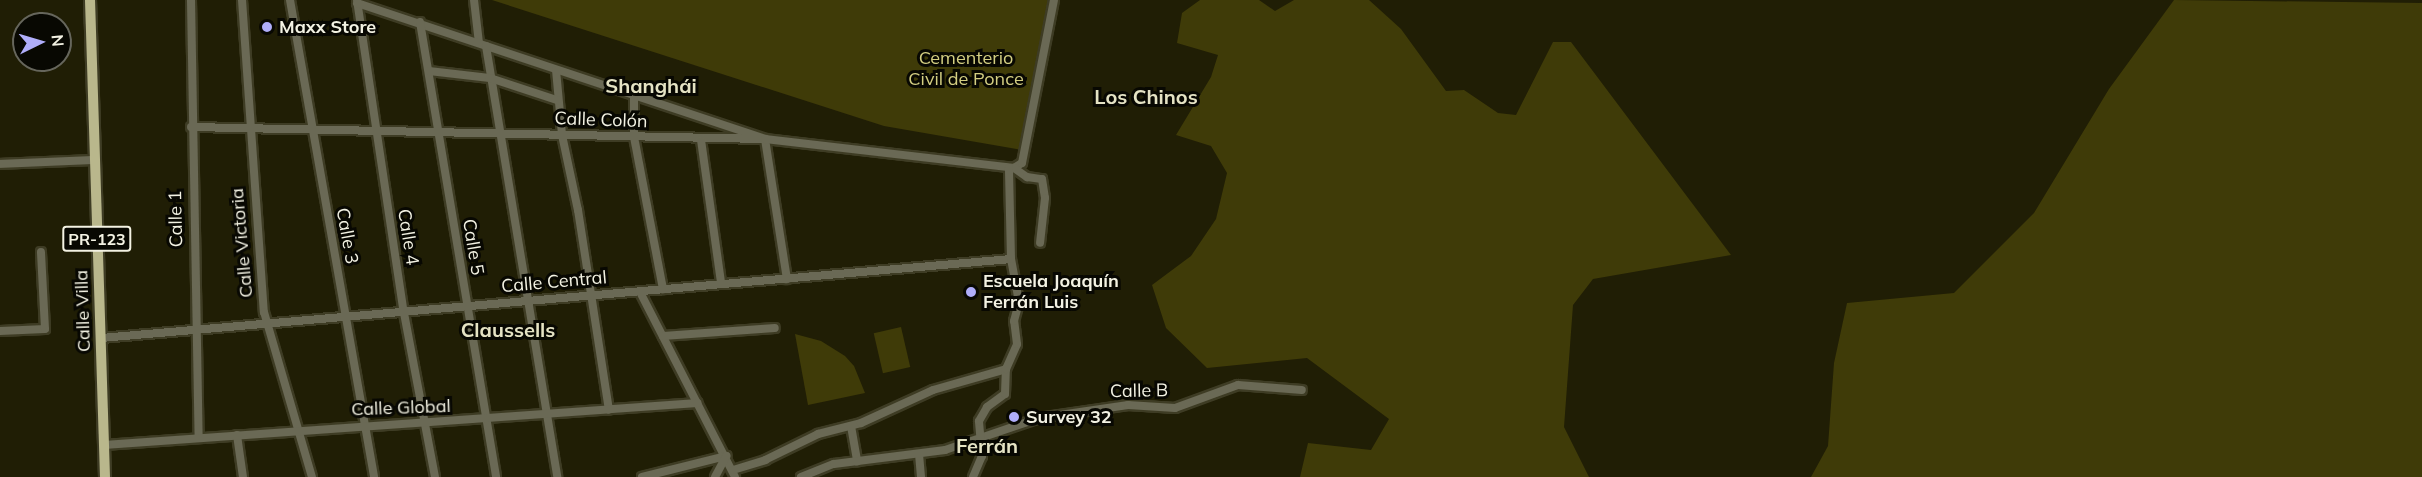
<!DOCTYPE html>
<meta charset="utf-8">
<style>
body{margin:0}
#map{position:relative;width:2422px;height:477px;overflow:hidden;background:#201e05;font-family:Mulish,sans-serif}
div>[style]{position:absolute}
.green>*{inset:0;background:#3f3b08;transform-origin:0 0}
.roads{filter:drop-shadow(2px 0 #3e3c24) drop-shadow(-2px 0 #3e3c24) drop-shadow(0 2px #3e3c24) drop-shadow(0 -2px #3e3c24)}
.minor>*{height:8px;margin:-4px;padding:0 4px;transform-origin:4px;border-radius:4px;background:#6a6955}
.major>*{height:10px;margin:-5px;padding:0 5px;transform-origin:5px;border-radius:5px;background:#b9b78c}
.dots>*{width:16px;height:16px;translate:-50% -50%;box-sizing:border-box;border:3px solid #080802;border-radius:50%}
span{translate:-50% -50%;white-space:nowrap;text-align:center;line-height:1.15;-webkit-text-stroke:6px #080802;paint-order:stroke}
.shield-label span{padding:2px 4px;background:#080802;border:2px solid;border-radius:4px;-webkit-text-stroke-width:0}
.shield-label{font-size:16px;color:#f3f2e3;font-weight:700}
.poi-label{font-size:18px;color:#f3f2e3;font-weight:700}
.left{translate:0 -50%;text-align:left}
.park-label{font-size:18px;color:#d4cf82}
.street-label{font-size:18px;color:#f3f2e3}
.neighbourhood-label{font-size:20px;color:#e5e3c4;font-weight:700}
.north{position:absolute;left:12px;top:12px;width:60px;height:60px;box-sizing:border-box;background:#080802;border:2px solid #66665c;border-radius:50%;rotate:85deg;font-size:16px;font-weight:700;line-height:24px;text-align:center;color:#f3f2e3}
.north::after{content:'';display:block;margin:auto;width:21px;height:27px;background:#b0aefa;clip-path:polygon(50% 0,100% 100%,50% 72%,0 100%)}
</style>
<div id="map">
<div class="green">
<i style="clip-path:polygon(492px 0,1050px 0,1022px 150px,884px 126px)"></i>
<i style="clip-path:polygon(1200px 0,1259px 0,1275px 11px,1294px 0,1369px 0,1401px 29px,1446px 91px,1464px 90px,1498px 113px,1516px 115px,1553px 42px,1571px 42px,1731px 255px,1593px 279px,1573px 305px,1564px 427px,1589px 477px,1300px 477px,1308px 443px,1371px 450px,1389px 419px,1307px 358px,1207px 368px,1166px 328px,1152px 285px,1191px 256px,1216px 219px,1227px 173px,1211px 146px,1176px 135px,1211px 77px,1218px 55px,1177px 43px,1182px 13px)"></i>
<i style="clip-path:polygon(2174px 0,2422px 3px,2422px 477px,1811px 477px,1828px 446px,1834px 363px,1847px 303px,1954px 293px,2034px 213px,2109px 89px)"></i>
<i style="left:901px;top:327px;width:41px;height:28px;rotate:77deg"></i>
<i style="clip-path:polygon(795px 334px,821px 341px,845px 356px,854px 366px,865px 393px,808px 405px)"></i>
</div>
<div class="roads">
<div class="minor">
<i style="left:191px;top:0;width:438px;rotate:89deg"></i>
<i style="left:242px;top:0;width:313px;rotate:86deg"></i>
<i style="left:264px;top:312px;width:172px;rotate:73.8deg"></i>
<i style="left:290px;top:0;width:484px;rotate:80deg"></i>
<i style="left:357px;top:0;width:317px;rotate:81.5deg"></i>
<i style="left:404px;top:313px;width:167px;rotate:79.3deg"></i>
<i style="left:474px;top:0;width:43px;rotate:83.4deg"></i>
<i style="left:357px;top:3px;width:430px;rotate:18.4deg"></i>
<i style="left:765px;top:139px;width:142px;rotate:81.1deg"></i>
<i style="left:420px;top:22px;width:461px;rotate:80.5deg"></i>
<i style="left:486px;top:46px;width:437px;rotate:80.6deg"></i>
<i style="left:556px;top:70px;width:65px;rotate:84.7deg"></i>
<i style="left:562px;top:135px;width:77px;rotate:78deg"></i>
<i style="left:578px;top:210px;width:202px;rotate:81.2deg"></i>
<i style="left:429px;top:71px;width:61px;rotate:6.5deg"></i>
<i style="left:490px;top:78px;width:71px;rotate:18.2deg"></i>
<i style="left:634px;top:97px;width:40px;rotate:90deg"></i>
<i style="left:634px;top:137px;width:155px;rotate:79.2deg"></i>
<i style="left:191px;top:127px;width:574px;rotate:1.2deg"></i>
<i style="left:765px;top:139px;width:251px;rotate:6.6deg"></i>
<i style="left:1014px;top:168px;width:9px;rotate:-32deg"></i>
<i style="left:1022px;top:163px;width:166px;rotate:-78.9deg"></i>
<i style="left:701px;top:140px;width:144px;rotate:82deg"></i>
<i style="left:0;top:164px;width:95px;rotate:-2.4deg"></i>
<i style="left:1014px;top:168px;width:16px;rotate:35deg"></i>
<i style="left:1027px;top:177px;width:15px;rotate:8deg"></i>
<i style="left:1042px;top:179px;width:19px;rotate:81deg"></i>
<i style="left:1045px;top:198px;width:45px;rotate:96.3deg"></i>
<i style="left:640px;top:292px;width:208px;rotate:62.8deg"></i>
<i style="left:0;top:331px;width:45px;rotate:-2.5deg"></i>
<i style="left:45px;top:329px;width:77px;rotate:-93deg"></i>
<i style="left:663px;top:336px;width:112px;rotate:-4.1deg"></i>
<i style="left:101px;top:338px;width:913px;rotate:-4.96deg"></i>
<i style="left:851px;top:426px;width:36px;rotate:80deg"></i>
<i style="left:237px;top:435px;width:42px;rotate:81.9deg"></i>
<i style="left:104px;top:445px;width:595px;rotate:-4.04deg"></i>
<i style="left:919px;top:454px;width:23px;rotate:85deg"></i>
<i style="left:733px;top:470px;width:34px;rotate:-17deg"></i>
<i style="left:765px;top:460px;width:59px;rotate:-26.1deg"></i>
<i style="left:818px;top:434px;width:44px;rotate:-14.3deg"></i>
<i style="left:861px;top:423px;width:79px;rotate:-24.6deg"></i>
<i style="left:933px;top:390px;width:76px;rotate:-16deg"></i>
<i style="left:642px;top:477px;width:87px;rotate:-14deg"></i>
<i style="left:715px;top:477px;width:24px;rotate:-62deg"></i>
<i style="left:801px;top:477px;width:35px;rotate:-22deg"></i>
<i style="left:834px;top:464px;width:112px;rotate:-7.2deg"></i>
<i style="left:945px;top:450px;width:99px;rotate:-18.8deg"></i>
<i style="left:1039px;top:418px;width:90px;rotate:-8.3deg"></i>
<i style="left:1128px;top:405px;width:47px;rotate:3.7deg"></i>
<i style="left:1175px;top:408px;width:67px;rotate:-20.1deg"></i>
<i style="left:1238px;top:385px;width:64px;rotate:4.5deg"></i>
<i style="left:973px;top:477px;width:23px;rotate:-67deg"></i>
<i style="left:982px;top:456px;width:35px;rotate:-95deg"></i>
<i style="left:979px;top:421px;width:16px;rotate:-60deg"></i>
<i style="left:987px;top:407px;width:22px;rotate:-36deg"></i>
<i style="left:1005px;top:394px;width:25px;rotate:-88deg"></i>
<i style="left:1006px;top:369px;width:27px;rotate:-66deg"></i>
<i style="left:1017px;top:344px;width:23px;rotate:-97deg"></i>
<i style="left:1014px;top:321px;width:20px;rotate:-75deg"></i>
<i style="left:1019px;top:302px;width:44px;rotate:-100.5deg"></i>
<i style="left:1011px;top:259px;width:91px;rotate:-91.3deg"></i>
</div>
<div class="major">
<i style="left:90px;top:0;width:477px;rotate:88.2deg"></i>
</div>
</div>
<div class="dots">
<i style="left:267px;top:27px;background:#b0aefa"></i>
<i style="left:971px;top:292px;background:#b0aefa"></i>
<i style="left:1014px;top:417px;background:#b0aefa"></i>
</div>
<div class="shield-label">
<span style="left:97px;top:239px">PR-123</span>
</div>
<div class="poi-label">
<span class="left" style="left:279px;top:27px">Maxx Store</span>
<span class="left" style="left:983px;top:292px">Escuela Joaquín<br>Ferrán Luis</span>
<span class="left" style="left:1026px;top:417px">Survey 32</span>
</div>
<div class="park-label">
<span style="left:966px;top:69px">Cementerio<br>Civil de Ponce</span>
</div>
<div class="street-label">
<span style="left:601px;top:120px;rotate:2deg">Calle Colón</span>
<span style="left:176px;top:219px;rotate:-91deg">Calle 1</span>
<span style="left:347px;top:236px;rotate:80deg">Calle 3</span>
<span style="left:408px;top:237px;rotate:81deg">Calle 4</span>
<span style="left:242px;top:243px;rotate:-95deg">Calle Victoria</span>
<span style="left:473px;top:247px;rotate:81deg">Calle 5</span>
<span style="left:554px;top:282px;rotate:-5deg">Calle Central</span>
<span style="left:83px;top:311px;rotate:-92deg">Calle Villa</span>
<span style="left:1139px;top:391px;rotate:-1deg">Calle B</span>
<span style="left:401px;top:408px;rotate:-2deg">Calle Global</span>
</div>
<div class="neighbourhood-label">
<span style="left:651px;top:85px">Shanghái</span>
<span style="left:1146px;top:96px">Los Chinos</span>
<span style="left:508px;top:329px">Claussells</span>
<span style="left:987px;top:445px">Ferrán</span>
</div>
<div class="north">N</div>
</div>
